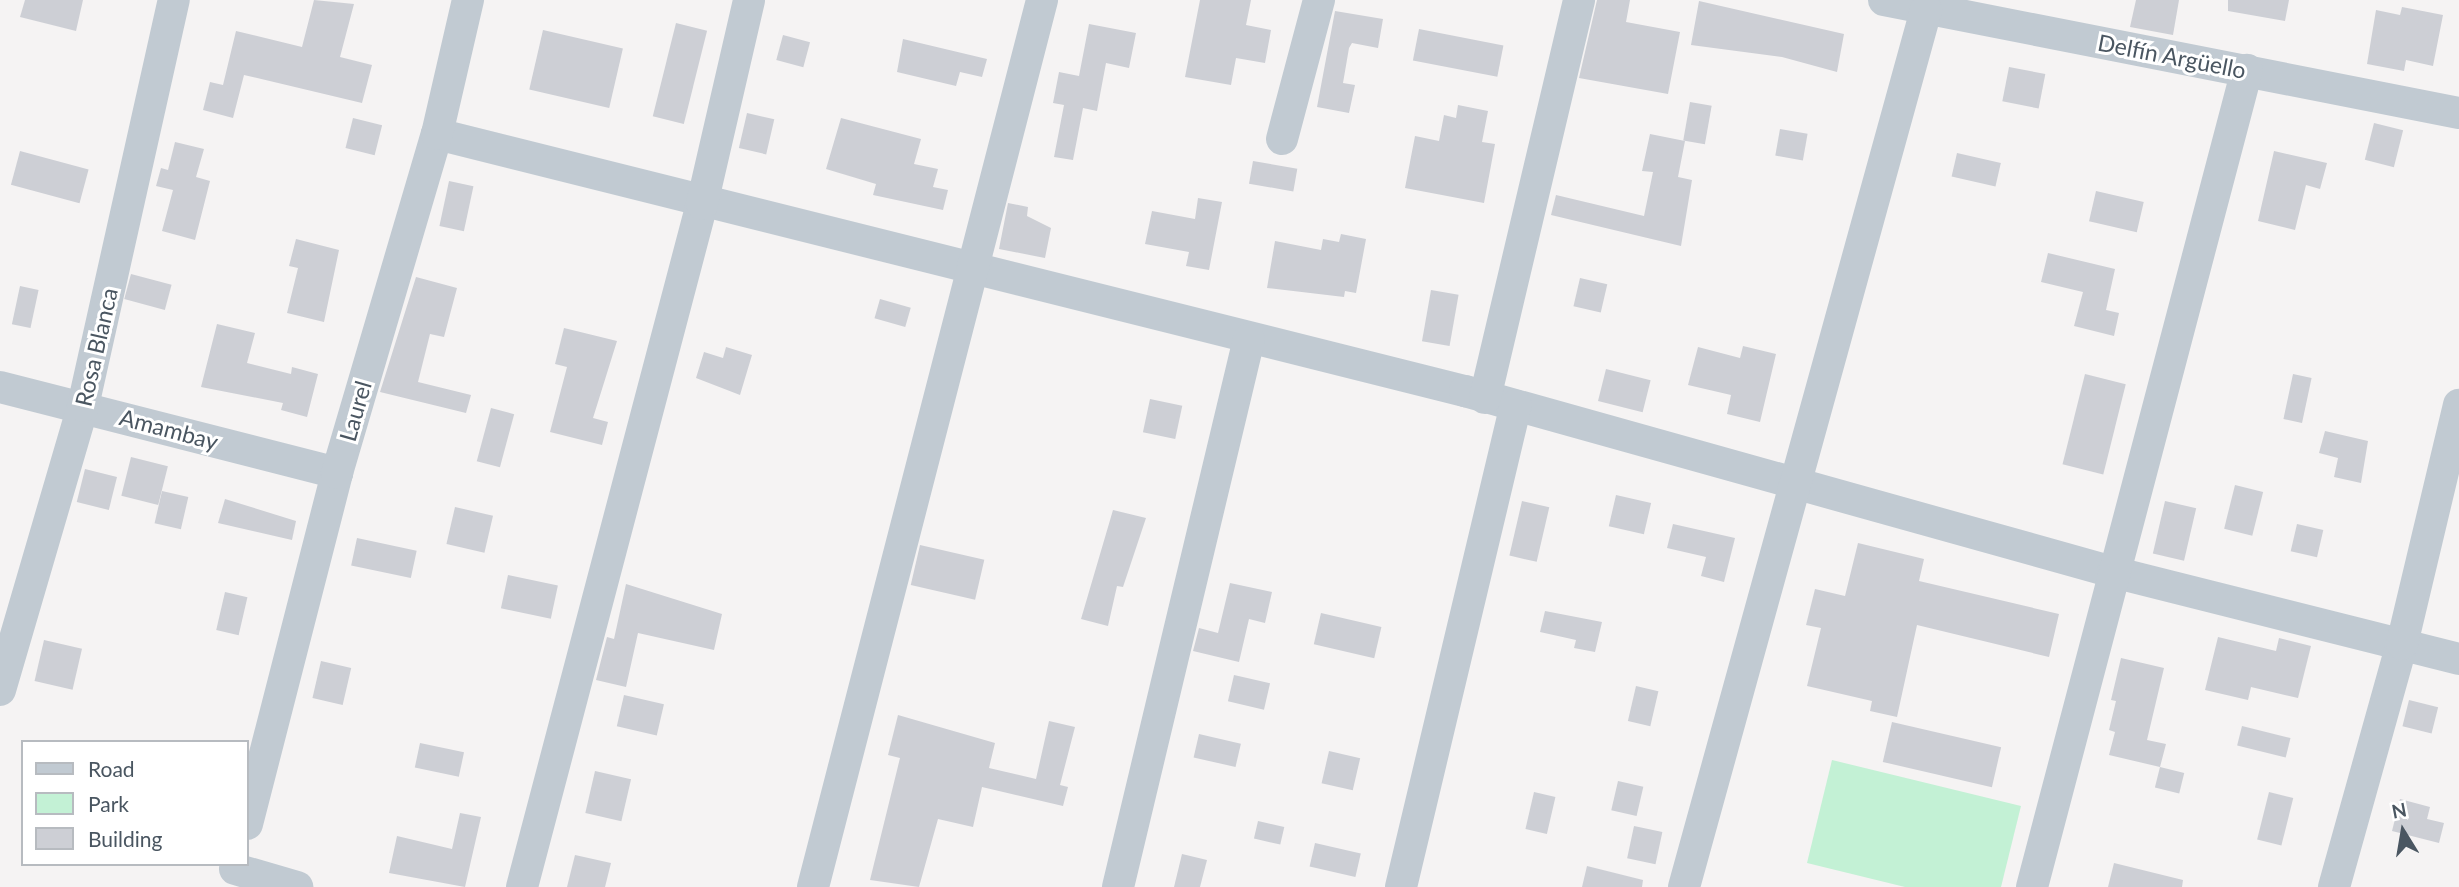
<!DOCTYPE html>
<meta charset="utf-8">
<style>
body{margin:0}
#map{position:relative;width:2459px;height:887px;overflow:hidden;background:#f5f3f3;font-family:Lato,sans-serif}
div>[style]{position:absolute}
.green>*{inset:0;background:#c3f1d5}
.building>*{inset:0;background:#cdcfd5;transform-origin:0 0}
.minor>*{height:32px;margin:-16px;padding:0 16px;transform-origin:16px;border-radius:16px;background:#c1cad2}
span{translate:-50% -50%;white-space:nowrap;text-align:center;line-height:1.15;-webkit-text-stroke:6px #fff;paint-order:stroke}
.street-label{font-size:23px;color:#4a5661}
.legend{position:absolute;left:21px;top:740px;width:228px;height:126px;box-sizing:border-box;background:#fff;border:2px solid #b7bbc0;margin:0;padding:9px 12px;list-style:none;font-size:21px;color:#4a5661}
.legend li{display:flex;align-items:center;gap:14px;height:35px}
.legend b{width:35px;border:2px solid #b7bbc0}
.north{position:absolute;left:2368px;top:796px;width:70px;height:70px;-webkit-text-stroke:5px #fff;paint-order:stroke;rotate:349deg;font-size:19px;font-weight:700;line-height:28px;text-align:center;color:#4a5661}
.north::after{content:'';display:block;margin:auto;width:24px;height:32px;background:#4a5661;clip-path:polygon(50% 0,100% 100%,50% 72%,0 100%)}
</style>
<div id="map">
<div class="green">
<i style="clip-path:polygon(1832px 760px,2021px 806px,2001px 887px,1905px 887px,1807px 863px)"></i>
</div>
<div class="building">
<i style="clip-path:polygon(25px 0,83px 0,76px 31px,20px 17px)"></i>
<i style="clip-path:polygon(314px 0,354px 4px,340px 57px,372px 65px,362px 103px,244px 75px,233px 118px,203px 110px,210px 82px,223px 85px,236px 31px,302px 47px)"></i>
<i style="clip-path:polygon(1200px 0,1251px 0,1246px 25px,1271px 30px,1265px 63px,1236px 58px,1231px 85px,1185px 77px)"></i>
<i style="clip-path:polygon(1597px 0,1630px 0,1626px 22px,1680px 32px,1668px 94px,1579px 78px)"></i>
<i style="clip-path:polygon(2136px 0,2179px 0,2173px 35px,2130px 27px)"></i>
<i style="clip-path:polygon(2228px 0,2289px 0,2285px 21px,2228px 11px)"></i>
<i style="clip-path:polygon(1699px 1px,1844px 34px,1837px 72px,1782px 57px,1691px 45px)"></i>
<i style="clip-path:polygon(2402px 7px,2443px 15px,2433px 66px,2406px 60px,2404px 71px,2367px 64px,2376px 10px,2400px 15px)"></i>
<i style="clip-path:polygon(1335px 11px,1383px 19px,1378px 48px,1352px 43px,1349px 48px,1343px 83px,1355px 85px,1349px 113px,1317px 107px)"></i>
<i style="left:676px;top:23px;width:32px;height:96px;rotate:14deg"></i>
<i style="clip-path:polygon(1089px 24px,1136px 33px,1129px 68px,1106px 63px,1097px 111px,1083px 108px,1073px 160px,1054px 157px,1064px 105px,1053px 103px,1059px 72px,1079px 76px)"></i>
<i style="left:1419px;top:29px;width:86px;height:32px;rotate:11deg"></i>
<i style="left:543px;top:30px;width:82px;height:61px;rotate:13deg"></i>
<i style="left:783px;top:35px;width:28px;height:26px;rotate:15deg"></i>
<i style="clip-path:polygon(903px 39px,987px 59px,982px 77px,960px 72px,956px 86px,897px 72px)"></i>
<i style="left:2009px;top:67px;width:37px;height:35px;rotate:11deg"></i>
<i style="left:1690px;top:102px;width:22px;height:39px;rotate:10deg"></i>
<i style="clip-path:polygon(1458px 105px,1488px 111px,1482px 142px,1495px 144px,1484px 203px,1405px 188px,1415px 136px,1439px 141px,1444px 115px,1456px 118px)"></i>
<i style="left:747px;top:113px;width:28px;height:36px;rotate:13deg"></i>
<i style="left:353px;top:118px;width:30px;height:31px;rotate:14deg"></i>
<i style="clip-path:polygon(841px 118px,921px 139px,914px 164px,938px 169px,933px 187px,948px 190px,943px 210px,873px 195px,876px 184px,826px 169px)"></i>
<i style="left:2374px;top:123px;width:30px;height:38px;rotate:14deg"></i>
<i style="left:1780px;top:129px;width:28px;height:27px;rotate:10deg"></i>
<i style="clip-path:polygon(1650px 134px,1685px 141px,1678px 177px,1692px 180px,1681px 246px,1551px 215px,1556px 195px,1644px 216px,1653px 172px,1642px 171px)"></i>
<i style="clip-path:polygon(175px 142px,204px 149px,196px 177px,210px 181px,195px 240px,162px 231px,173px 190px,156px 186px,161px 168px,168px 170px)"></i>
<i style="left:20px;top:151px;width:71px;height:35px;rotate:15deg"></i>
<i style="clip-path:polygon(2274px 151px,2327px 163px,2320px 189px,2306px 185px,2295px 230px,2258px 221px)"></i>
<i style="left:1957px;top:153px;width:45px;height:24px;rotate:13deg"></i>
<i style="left:1253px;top:161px;width:45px;height:23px;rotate:10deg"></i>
<i style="left:449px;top:181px;width:25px;height:46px;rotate:12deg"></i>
<i style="left:2096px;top:191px;width:49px;height:31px;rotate:13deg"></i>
<i style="clip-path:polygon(1198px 198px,1222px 202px,1209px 270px,1186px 266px,1189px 252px,1145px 244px,1152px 211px,1195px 219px)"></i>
<i style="clip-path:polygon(1008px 203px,1028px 207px,1027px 216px,1051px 228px,1045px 258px,999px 249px)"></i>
<i style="clip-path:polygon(1341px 234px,1366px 239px,1356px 293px,1345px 291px,1344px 297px,1267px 288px,1275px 241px,1321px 250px,1323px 239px,1339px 242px)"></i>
<i style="clip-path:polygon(296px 239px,339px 250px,324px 322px,287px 313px,298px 268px,289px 266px)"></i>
<i style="clip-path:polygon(2048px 253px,2115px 269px,2106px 310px,2119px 313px,2114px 336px,2074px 326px,2083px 292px,2041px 282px)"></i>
<i style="left:131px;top:274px;width:42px;height:26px;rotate:15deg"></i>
<i style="clip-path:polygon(416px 277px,457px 288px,444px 337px,430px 334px,418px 382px,471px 395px,466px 413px,380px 392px)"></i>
<i style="left:1580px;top:278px;width:28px;height:29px;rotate:13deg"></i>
<i style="left:20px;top:286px;width:19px;height:39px;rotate:12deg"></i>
<i style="left:1431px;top:290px;width:28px;height:52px;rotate:10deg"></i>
<i style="left:880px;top:299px;width:32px;height:20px;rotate:16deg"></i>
<i style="clip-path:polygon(217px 324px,255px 333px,247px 363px,291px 374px,292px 367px,318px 374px,307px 417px,281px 410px,283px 403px,201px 387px)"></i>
<i style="clip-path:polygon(564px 328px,617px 341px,593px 418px,608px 422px,602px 445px,550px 432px,567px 367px,555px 364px)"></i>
<i style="clip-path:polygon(1743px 346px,1776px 354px,1760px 422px,1727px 414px,1731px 395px,1688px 385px,1698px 347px,1740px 358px)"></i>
<i style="clip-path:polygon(726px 347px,752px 355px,740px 395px,696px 378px,704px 352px,723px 358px)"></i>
<i style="left:1606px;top:369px;width:46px;height:33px;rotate:14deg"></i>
<i style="left:2085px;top:374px;width:42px;height:93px;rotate:14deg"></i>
<i style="left:2293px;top:374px;width:19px;height:46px;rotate:12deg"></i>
<i style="left:1150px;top:399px;width:33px;height:34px;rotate:12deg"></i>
<i style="left:491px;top:408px;width:24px;height:55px;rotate:15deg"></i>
<i style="clip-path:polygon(2325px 431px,2368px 441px,2361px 483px,2334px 477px,2338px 458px,2319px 453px)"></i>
<i style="left:131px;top:457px;width:38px;height:40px;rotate:14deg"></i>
<i style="left:85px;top:469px;width:33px;height:34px;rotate:14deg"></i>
<i style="left:2235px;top:485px;width:29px;height:45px;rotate:14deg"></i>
<i style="left:162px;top:491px;width:27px;height:33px;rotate:13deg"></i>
<i style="left:1616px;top:495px;width:36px;height:32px;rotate:13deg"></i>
<i style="clip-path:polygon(225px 499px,296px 521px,292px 540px,218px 523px)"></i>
<i style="left:1522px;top:501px;width:28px;height:56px;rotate:13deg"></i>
<i style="left:2165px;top:501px;width:32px;height:54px;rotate:13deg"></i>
<i style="left:455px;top:507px;width:39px;height:38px;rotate:13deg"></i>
<i style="clip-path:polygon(1113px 510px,1146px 518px,1123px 587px,1117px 586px,1108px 626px,1081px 619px)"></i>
<i style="clip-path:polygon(1673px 524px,1735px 538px,1724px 582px,1701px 576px,1706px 557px,1667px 548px)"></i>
<i style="left:2297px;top:524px;width:27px;height:28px;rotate:13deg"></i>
<i style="left:357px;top:538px;width:61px;height:28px;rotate:12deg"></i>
<i style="clip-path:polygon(1858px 543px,1924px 559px,1919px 581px,2059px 614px,2049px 657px,1917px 625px,1897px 717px,1870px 711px,1872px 701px,1807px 686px,1821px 628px,1806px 625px,1815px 589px,1845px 596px)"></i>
<i style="left:920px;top:545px;width:66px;height:41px;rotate:13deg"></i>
<i style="left:508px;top:575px;width:51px;height:34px;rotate:12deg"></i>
<i style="clip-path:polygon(1230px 583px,1272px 592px,1265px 623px,1249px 619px,1239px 662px,1193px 651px,1199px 628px,1218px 633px)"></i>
<i style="clip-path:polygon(626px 584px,722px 614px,714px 650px,638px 633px,626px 687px,596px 680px,607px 637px,614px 639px)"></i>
<i style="left:225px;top:592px;width:23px;height:39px;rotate:13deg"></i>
<i style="clip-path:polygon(1545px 611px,1602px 622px,1595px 652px,1574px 648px,1576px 640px,1540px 632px)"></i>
<i style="left:1321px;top:613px;width:62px;height:32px;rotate:13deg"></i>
<i style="clip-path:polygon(2218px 637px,2276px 651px,2279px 638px,2311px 646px,2298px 698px,2251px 687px,2248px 700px,2205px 690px)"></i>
<i style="left:44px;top:640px;width:39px;height:42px;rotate:13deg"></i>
<i style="clip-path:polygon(2121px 658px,2164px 668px,2147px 740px,2166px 744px,2160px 767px,2109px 755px,2115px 732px,2109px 730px,2116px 701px,2111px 700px)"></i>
<i style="left:321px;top:661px;width:31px;height:38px;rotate:13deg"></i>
<i style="left:1234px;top:675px;width:37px;height:27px;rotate:13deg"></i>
<i style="left:1636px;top:686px;width:23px;height:36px;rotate:13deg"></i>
<i style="left:624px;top:695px;width:41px;height:32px;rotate:13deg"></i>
<i style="left:2409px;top:700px;width:30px;height:27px;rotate:14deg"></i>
<i style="clip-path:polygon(898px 715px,995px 743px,989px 768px,1036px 779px,1049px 721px,1075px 727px,1060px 785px,1068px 787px,1063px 806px,982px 787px,973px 827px,938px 819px,919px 887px,870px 880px,900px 758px,888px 755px)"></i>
<i style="left:1892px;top:722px;width:112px;height:41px;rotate:13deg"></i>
<i style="left:2242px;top:726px;width:50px;height:20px;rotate:14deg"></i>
<i style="left:1199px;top:734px;width:43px;height:24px;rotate:13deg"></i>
<i style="left:420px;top:743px;width:45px;height:25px;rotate:12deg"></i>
<i style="left:1329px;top:751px;width:32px;height:33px;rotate:13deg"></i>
<i style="left:2160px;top:767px;width:25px;height:21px;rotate:14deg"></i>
<i style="left:595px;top:771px;width:37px;height:43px;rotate:13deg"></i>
<i style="left:1618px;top:781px;width:26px;height:30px;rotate:13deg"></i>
<i style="left:1534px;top:792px;width:22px;height:38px;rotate:13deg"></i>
<i style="left:2269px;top:792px;width:25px;height:49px;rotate:14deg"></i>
<i style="clip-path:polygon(2400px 799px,2430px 807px,2427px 819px,2444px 823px,2439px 843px,2392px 831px)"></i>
<i style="clip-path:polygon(460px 813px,481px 817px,465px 887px,389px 873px,397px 836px,452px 849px)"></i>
<i style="left:1258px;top:821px;width:27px;height:18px;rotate:13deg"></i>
<i style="left:1634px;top:826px;width:29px;height:33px;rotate:12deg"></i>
<i style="left:1315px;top:843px;width:47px;height:24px;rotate:13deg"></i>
<i style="clip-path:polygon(1182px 854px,1207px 860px,1200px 887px,1174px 887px)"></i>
<i style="clip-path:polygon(575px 855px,611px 863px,605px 887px,567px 887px)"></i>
<i style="clip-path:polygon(2114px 863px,2183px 880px,2182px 887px,2108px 887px)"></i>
<i style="clip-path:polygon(1587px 866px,1643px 880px,1642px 887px,1582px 887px)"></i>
</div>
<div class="minor">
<i style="left:1884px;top:0;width:586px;rotate:11.12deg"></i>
<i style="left:437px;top:134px;width:1060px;rotate:14.04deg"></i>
<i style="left:1465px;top:391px;width:673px;rotate:15.61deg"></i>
<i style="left:2113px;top:572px;width:357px;rotate:14.1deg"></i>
<i style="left:1282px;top:139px;width:144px;rotate:-75.1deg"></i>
<i style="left:0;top:387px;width:348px;rotate:14.3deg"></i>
<i style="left:1485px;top:398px;width:409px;rotate:-76.7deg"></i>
<i style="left:0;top:690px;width:296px;rotate:-73.7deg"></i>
<i style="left:83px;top:406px;width:416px;rotate:-77.4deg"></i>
<i style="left:247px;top:824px;width:362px;rotate:-75.6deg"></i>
<i style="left:337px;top:473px;width:353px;rotate:-73.6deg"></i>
<i style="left:437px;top:134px;width:138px;rotate:-77deg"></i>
<i style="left:235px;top:869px;width:65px;rotate:16.2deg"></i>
<i style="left:522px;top:887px;width:706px;rotate:-75.24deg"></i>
<i style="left:702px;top:204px;width:209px;rotate:-77deg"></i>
<i style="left:813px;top:887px;width:916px;rotate:-75.52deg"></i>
<i style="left:1118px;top:887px;width:563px;rotate:-76.56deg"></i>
<i style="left:1401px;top:887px;width:495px;rotate:-76.6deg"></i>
<i style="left:1684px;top:887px;width:910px;rotate:-74.57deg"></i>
<i style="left:2032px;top:887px;width:845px;rotate:-75.26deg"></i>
<i style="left:2334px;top:887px;width:252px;rotate:-74.4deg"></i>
<i style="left:2402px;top:644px;width:246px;rotate:-76.6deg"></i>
</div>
<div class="street-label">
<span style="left:2172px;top:56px;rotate:11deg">Delfín Argüello</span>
<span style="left:96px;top:347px;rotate:-77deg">Rosa Blanca</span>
<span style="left:355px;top:411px;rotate:-74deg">Laurel</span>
<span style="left:169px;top:429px;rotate:15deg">Amambay</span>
</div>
<ul class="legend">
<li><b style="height:9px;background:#c1cad2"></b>Road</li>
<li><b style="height:19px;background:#c3f1d5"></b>Park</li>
<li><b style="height:19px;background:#cdcfd5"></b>Building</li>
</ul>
<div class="north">N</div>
</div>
